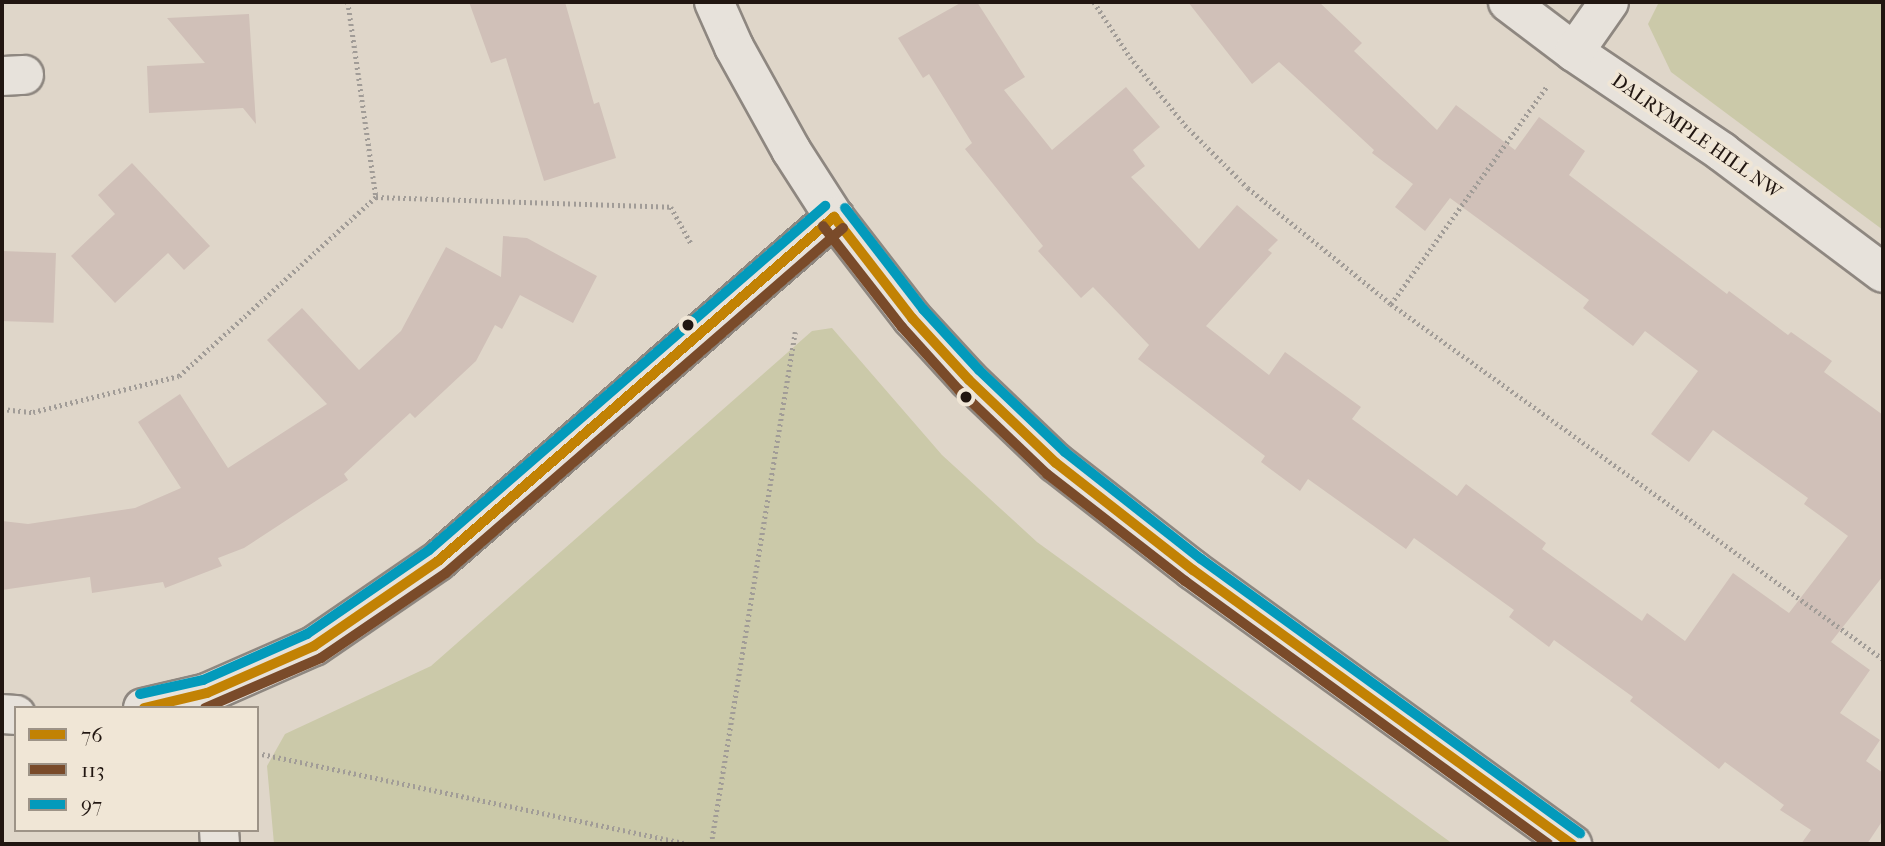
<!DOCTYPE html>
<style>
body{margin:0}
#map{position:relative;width:1885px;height:846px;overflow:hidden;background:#dfd6c9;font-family:"IM FELL French Canon",serif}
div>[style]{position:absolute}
.green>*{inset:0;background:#cbc9a9}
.building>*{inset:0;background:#d0c0b8;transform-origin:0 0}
.path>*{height:4.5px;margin-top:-2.25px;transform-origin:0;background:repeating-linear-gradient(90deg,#a19c97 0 2px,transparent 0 5.5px)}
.roads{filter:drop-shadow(2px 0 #8e8780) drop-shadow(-2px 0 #8e8780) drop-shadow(0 2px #8e8780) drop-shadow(0 -2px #8e8780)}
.minor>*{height:38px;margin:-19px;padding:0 19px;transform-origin:19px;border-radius:19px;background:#e7e2db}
.bus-1>*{height:10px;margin:-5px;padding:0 5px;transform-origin:5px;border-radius:5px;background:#c28204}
.bus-2>*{height:10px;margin:-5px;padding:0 5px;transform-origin:5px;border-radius:5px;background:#7a4b2a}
.bus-3>*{height:10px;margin:-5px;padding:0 5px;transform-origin:5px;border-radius:5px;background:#039abb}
.dots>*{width:19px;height:19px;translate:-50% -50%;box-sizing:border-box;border:4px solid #f0e6d6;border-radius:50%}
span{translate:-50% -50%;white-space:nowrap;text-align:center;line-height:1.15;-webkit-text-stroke:7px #f0e6d6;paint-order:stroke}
.street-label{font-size:19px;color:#211611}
.frame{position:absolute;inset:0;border:4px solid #211611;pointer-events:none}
.legend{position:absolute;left:14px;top:706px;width:245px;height:126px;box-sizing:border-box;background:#f0e6d6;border:2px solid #9d9387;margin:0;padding:9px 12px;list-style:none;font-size:21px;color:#211611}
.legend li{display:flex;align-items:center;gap:14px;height:35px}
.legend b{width:35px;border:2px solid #9d9387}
</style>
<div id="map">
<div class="green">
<i style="clip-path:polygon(1659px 2px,1883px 2px,1883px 230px,1671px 72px,1648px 24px)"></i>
<i style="clip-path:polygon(832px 328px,942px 455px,1037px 542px,1453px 844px,274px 844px,267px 766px,285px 734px,431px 666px,812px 331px)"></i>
</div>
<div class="building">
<i style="clip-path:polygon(469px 2px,565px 2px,594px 104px,599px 102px,616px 158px,544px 181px,506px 58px,491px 63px)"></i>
<i style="clip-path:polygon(962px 2px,977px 2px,1025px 77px,1004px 90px,1052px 150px,1126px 87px,1160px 127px,1133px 150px,1145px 166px,1131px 177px,1199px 249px,1237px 205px,1278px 240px,1268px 250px,1272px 253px,1206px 326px,1269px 375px,1285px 352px,1361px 407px,1352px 419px,1457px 496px,1466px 484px,1546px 543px,1542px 549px,1642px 621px,1647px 613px,1685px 641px,1733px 573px,1789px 613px,1848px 536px,1804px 504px,1808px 498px,1713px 430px,1689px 462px,1651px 434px,1698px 371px,1645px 331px,1633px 346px,1583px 308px,1589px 300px,1450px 198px,1425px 231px,1395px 207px,1413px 184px,1372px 153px,1374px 150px,1279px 62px,1252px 84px,1188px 2px,1319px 2px,1362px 43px,1354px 51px,1437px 130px,1456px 105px,1515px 150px,1539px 117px,1585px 151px,1569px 175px,1727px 294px,1729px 291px,1788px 335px,1791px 332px,1832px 361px,1824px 372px,1883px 415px,1883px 576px,1831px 642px,1870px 670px,1840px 713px,1880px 740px,1866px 761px,1883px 773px,1883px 820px,1867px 844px,1801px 844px,1811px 830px,1780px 810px,1784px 805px,1725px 762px,1719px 769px,1630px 701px,1633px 697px,1554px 640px,1549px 647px,1509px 617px,1514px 610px,1414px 538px,1406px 549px,1308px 479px,1300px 491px,1261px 462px,1265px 456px,1138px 359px,1149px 345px,1093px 287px,1081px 298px,1038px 251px,1043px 246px,965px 149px,972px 143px,929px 74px,923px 78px,898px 38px)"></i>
<i style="clip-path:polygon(249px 14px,256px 124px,243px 108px,149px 113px,147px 66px,205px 63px,167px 18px)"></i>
<i style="clip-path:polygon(132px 163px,210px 246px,184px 270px,168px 253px,115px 303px,71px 256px,115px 214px,98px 195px)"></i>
<i style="clip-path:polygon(503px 236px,527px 238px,597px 276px,573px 323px,520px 295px,502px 329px,495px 325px,476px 361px,415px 418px,410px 413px,344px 474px,348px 480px,244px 548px,218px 558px,222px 566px,165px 588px,163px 582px,92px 593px,90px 577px,2px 590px,2px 521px,28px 524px,135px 508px,181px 488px,138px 422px,180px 394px,228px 468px,327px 404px,267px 340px,302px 308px,359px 370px,401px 331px,446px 247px,501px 277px)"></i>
<i style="left:2px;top:251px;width:54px;height:70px;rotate:2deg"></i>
</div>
<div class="path">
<i style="left:348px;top:2px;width:197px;rotate:81.8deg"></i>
<i style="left:1094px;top:2px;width:66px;rotate:56.8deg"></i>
<i style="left:1130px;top:57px;width:87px;rotate:51deg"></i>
<i style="left:1185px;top:125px;width:89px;rotate:45deg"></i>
<i style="left:1248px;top:188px;width:184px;rotate:39deg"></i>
<i style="left:1391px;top:304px;width:607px;rotate:35.81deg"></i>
<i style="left:1391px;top:304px;width:268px;rotate:-54.4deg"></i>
<i style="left:2px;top:409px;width:31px;rotate:6deg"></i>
<i style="left:33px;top:412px;width:150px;rotate:-13.9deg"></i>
<i style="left:179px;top:376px;width:266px;rotate:-42.3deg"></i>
<i style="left:376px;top:197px;width:295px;rotate:1.9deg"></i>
<i style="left:671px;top:207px;width:43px;rotate:61.1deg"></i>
<i style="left:257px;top:753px;width:442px;rotate:11.9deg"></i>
<i style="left:711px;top:844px;width:519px;rotate:-80.68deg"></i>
</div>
<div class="roads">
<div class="minor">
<i style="left:714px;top:2px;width:49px;rotate:66deg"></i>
<i style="left:734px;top:47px;width:118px;rotate:61deg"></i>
<i style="left:791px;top:150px;width:80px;rotate:57.3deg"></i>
<i style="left:834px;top:217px;width:128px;rotate:52.3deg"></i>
<i style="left:912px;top:318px;width:84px;rotate:47.4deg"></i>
<i style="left:969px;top:380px;width:120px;rotate:43.7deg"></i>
<i style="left:1056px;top:463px;width:174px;rotate:38deg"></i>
<i style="left:1193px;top:570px;width:468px;rotate:35.9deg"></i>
<i style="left:1508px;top:2px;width:83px;rotate:37.1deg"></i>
<i style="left:1574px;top:52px;width:179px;rotate:34deg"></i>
<i style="left:1722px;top:152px;width:201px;rotate:36.9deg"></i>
<i style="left:1574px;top:52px;width:61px;rotate:-55deg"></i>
<i style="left:2px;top:76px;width:22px;rotate:-3deg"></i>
<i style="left:143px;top:708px;width:66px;rotate:-13.2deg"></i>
<i style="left:207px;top:693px;width:117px;rotate:-23.7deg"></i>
<i style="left:314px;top:646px;width:150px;rotate:-34.4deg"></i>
<i style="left:438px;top:561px;width:525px;rotate:-40.98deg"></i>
<i style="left:2px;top:714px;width:14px;rotate:4deg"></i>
<i style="left:219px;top:830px;width:14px;rotate:86deg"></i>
</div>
</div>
<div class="bus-1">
<i style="left:834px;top:217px;width:128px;rotate:52.3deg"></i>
<i style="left:912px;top:318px;width:84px;rotate:47.4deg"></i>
<i style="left:969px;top:380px;width:120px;rotate:43.7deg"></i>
<i style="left:1056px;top:463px;width:174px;rotate:38deg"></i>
<i style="left:1193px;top:570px;width:468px;rotate:35.9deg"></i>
<i style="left:144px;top:708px;width:65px;rotate:-13.4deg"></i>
<i style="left:207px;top:693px;width:117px;rotate:-23.7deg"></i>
<i style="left:314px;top:646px;width:150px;rotate:-34.4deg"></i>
<i style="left:438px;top:561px;width:525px;rotate:-40.98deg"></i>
</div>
<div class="bus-2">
<i style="left:823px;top:226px;width:128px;rotate:52deg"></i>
<i style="left:902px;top:327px;width:85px;rotate:47.9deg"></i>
<i style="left:959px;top:390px;width:122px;rotate:43.7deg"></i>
<i style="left:1047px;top:474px;width:175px;rotate:37.8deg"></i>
<i style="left:1185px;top:581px;width:448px;rotate:35.9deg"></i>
<i style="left:205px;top:708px;width:126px;rotate:-23.3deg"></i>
<i style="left:321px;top:658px;width:151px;rotate:-34.2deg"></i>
<i style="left:446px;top:573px;width:526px;rotate:-40.99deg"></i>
</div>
<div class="bus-3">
<i style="left:845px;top:208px;width:128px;rotate:52.3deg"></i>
<i style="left:923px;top:309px;width:83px;rotate:47.4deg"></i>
<i style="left:979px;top:370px;width:119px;rotate:43.6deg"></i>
<i style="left:1065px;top:452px;width:173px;rotate:38.2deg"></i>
<i style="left:1201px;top:559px;width:468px;rotate:35.9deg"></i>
<i style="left:140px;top:694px;width:65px;rotate:-12.5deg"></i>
<i style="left:203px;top:680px;width:114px;rotate:-23.9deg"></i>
<i style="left:307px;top:634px;width:148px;rotate:-34.5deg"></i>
<i style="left:429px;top:550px;width:525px;rotate:-40.98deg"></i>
</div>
<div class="dots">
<i style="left:688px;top:325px;background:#211611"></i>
<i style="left:966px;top:397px;background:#211611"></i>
</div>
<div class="street-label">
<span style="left:1696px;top:137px;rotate:35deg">DALRYMPLE HILL NW</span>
</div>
<div class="frame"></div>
<ul class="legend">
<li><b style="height:9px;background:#c28204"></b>76</li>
<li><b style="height:9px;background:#7a4b2a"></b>113</li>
<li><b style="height:9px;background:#039abb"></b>97</li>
</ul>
</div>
